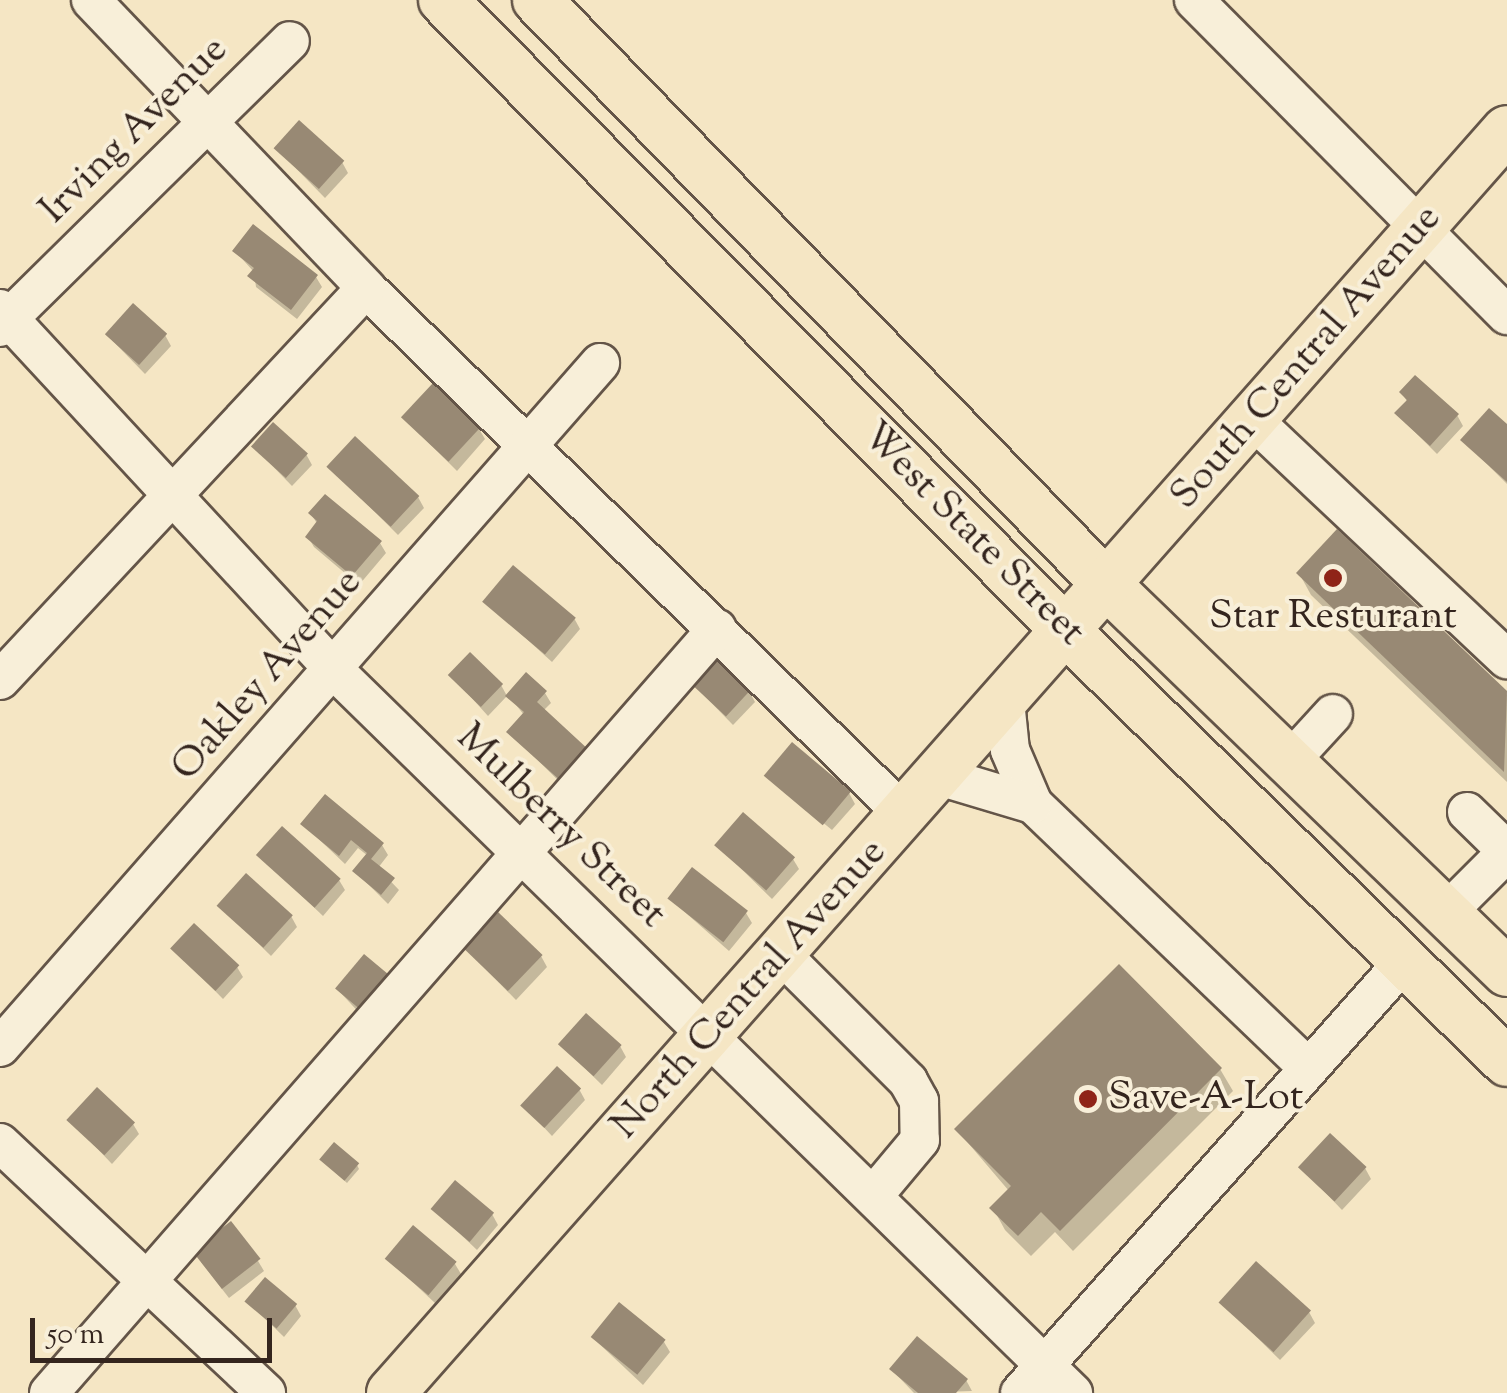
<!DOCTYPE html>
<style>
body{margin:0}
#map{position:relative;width:1507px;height:1393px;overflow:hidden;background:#f5e6c4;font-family:"Sorts Mill Goudy",serif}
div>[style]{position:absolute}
.shadow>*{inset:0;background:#0003}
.building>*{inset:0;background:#988974;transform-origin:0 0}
.roads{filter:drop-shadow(2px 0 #645548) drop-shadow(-2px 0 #645548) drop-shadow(0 2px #645548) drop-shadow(0 -2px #645548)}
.minor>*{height:38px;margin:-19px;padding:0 19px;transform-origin:19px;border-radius:19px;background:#f8efd9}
.major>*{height:48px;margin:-24px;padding:0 24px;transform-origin:24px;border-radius:24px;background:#f5e6c4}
.dots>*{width:28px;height:28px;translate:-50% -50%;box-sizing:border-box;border:5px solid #f8efd9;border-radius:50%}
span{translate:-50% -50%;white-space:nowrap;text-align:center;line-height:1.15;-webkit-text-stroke:8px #f8efd9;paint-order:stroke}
.street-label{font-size:40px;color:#34251e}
.poi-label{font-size:40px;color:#34251e}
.left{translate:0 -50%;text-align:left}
.scale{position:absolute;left:30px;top:1318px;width:242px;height:45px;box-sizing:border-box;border:5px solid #34251e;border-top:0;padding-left:12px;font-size:30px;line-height:35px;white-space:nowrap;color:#34251e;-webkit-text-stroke:8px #f8efd9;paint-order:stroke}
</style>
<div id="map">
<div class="shadow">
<i style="clip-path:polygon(276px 148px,342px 162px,348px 173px,325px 198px)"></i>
<i style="clip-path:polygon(235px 251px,316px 277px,322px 287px,297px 319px,256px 287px,254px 272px)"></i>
<i style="clip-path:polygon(107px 335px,165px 335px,171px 346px,145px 374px)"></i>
<i style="clip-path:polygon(1402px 393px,1457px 415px,1463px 426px,1437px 454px,1397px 414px,1408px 403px)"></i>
<i style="clip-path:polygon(404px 418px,479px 429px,485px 439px,457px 471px)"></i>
<i style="clip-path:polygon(1507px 427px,1507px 484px,1463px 440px)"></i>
<i style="clip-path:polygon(254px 447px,306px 454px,312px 465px,292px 486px)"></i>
<i style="clip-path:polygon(330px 467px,418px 497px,424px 508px,398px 535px)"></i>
<i style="clip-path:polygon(311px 514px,380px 543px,386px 553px,359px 585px,314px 547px,308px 537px,318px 525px)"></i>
<i style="clip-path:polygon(1337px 533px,1507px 695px,1507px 782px,1311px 595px,1299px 573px)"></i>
<i style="clip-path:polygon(485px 601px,574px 618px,580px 629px,552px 662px)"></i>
<i style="clip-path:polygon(451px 675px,501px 685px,507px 696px,488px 716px)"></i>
<i style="clip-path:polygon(692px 683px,749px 691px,755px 702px,733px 725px)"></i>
<i style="clip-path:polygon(545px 693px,551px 703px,543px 711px,569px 791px,509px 732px,524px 715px,509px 696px)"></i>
<i style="clip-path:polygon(767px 777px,849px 793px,855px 804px,832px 830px)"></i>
<i style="clip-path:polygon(303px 824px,382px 845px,388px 855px,378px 868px,399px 890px,388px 904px,355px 871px,368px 856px,358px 848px,345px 864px)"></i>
<i style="clip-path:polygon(717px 845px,793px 859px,799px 869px,772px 899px)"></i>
<i style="clip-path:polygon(259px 855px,339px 880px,345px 890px,323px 916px)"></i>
<i style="clip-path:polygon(670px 899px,746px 913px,752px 923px,729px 951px)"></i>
<i style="clip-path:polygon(220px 906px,291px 916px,297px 927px,271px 956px)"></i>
<i style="clip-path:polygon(174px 949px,237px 967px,243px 977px,223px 999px)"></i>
<i style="clip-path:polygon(466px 949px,541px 956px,547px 967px,516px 1000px)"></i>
<i style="clip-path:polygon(388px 978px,366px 1020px,337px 989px)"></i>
<i style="clip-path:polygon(561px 1045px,620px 1046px,626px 1057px,602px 1085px)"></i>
<i style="clip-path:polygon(1220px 1069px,1233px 1091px,1073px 1251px,1055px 1232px,1031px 1256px,1005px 1230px,993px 1208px,1009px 1191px,957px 1130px)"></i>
<i style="clip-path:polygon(579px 1089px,585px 1100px,552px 1136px,524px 1106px)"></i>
<i style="clip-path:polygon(70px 1120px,133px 1124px,139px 1134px,112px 1164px)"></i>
<i style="clip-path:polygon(325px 1163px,357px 1165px,359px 1169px,347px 1183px)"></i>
<i style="clip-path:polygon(1301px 1167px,1365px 1168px,1371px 1179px,1342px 1210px)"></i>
<i style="clip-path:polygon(434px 1209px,492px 1214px,498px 1225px,477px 1250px)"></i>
<i style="clip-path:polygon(388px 1259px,455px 1264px,461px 1274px,436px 1304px)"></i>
<i style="clip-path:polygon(258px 1261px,264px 1271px,229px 1298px,201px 1262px)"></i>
<i style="clip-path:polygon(248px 1302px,295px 1305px,301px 1316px,284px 1337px)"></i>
<i style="clip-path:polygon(1221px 1302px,1309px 1312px,1315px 1323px,1280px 1360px)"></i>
<i style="clip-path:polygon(593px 1338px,664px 1342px,670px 1352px,643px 1385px)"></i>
<i style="clip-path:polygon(892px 1370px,966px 1380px,972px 1391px,914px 1393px)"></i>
</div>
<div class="building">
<i style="left:299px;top:120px;width:61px;height:38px;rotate:42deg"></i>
<i style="clip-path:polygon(253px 224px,318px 275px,291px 310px,247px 276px,254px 268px,232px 251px)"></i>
<i style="left:133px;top:303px;width:46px;height:42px;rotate:42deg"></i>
<i style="clip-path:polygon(1415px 375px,1459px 414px,1430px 446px,1394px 413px,1407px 400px,1399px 392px)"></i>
<i style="left:433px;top:383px;width:65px;height:47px;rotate:43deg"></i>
<i style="clip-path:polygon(1489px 408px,1507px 424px,1507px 482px,1460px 440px)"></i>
<i style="left:273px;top:422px;width:47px;height:33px;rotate:42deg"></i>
<i style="left:355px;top:436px;width:88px;height:42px;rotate:43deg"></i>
<i style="clip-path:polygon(325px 494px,382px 541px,352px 576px,305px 537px,317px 521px,308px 513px)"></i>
<i style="clip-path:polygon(1337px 529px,1507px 691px,1504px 772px,1296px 573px)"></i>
<i style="left:513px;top:565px;width:82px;height:48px;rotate:40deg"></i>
<i style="left:470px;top:652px;width:46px;height:32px;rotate:44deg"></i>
<i style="left:714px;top:656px;width:50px;height:36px;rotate:43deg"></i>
<i style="clip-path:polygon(526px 672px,547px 691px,537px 702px,590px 751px,562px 782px,506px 732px,524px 712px,505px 696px)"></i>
<i style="left:792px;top:742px;width:77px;height:44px;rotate:40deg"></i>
<i style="clip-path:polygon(325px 794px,384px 843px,371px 859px,395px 878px,381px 895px,352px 871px,367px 853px,351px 840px,339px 856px,300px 824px)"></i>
<i style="left:743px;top:812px;width:69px;height:44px;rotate:41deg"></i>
<i style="left:282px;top:826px;width:79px;height:39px;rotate:42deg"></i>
<i style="left:692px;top:867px;width:71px;height:40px;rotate:38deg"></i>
<i style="left:246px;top:873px;width:63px;height:44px;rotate:42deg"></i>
<i style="left:498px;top:912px;width:62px;height:50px;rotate:44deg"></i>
<i style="left:194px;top:923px;width:62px;height:35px;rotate:43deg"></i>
<i style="left:364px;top:954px;width:34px;height:45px;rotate:40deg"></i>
<i style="clip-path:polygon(1119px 964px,1222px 1068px,1060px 1231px,1041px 1212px,1018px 1236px,989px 1208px,1011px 1186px,954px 1129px)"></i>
<i style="left:586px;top:1013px;width:48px;height:42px;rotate:42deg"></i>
<i style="left:557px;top:1066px;width:33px;height:54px;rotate:43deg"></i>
<i style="left:97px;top:1087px;width:52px;height:45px;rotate:43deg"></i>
<i style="left:1330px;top:1133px;width:50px;height:47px;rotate:43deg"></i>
<i style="left:334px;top:1142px;width:33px;height:23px;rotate:40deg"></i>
<i style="left:455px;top:1180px;width:51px;height:38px;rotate:40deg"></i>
<i style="left:231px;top:1221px;width:48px;height:49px;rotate:52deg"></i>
<i style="left:413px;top:1225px;width:57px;height:44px;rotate:40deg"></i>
<i style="left:1256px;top:1261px;width:74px;height:56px;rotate:42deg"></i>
<i style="left:265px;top:1277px;width:42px;height:32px;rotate:40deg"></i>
<i style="left:619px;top:1302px;width:60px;height:45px;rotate:39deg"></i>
<i style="clip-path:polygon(917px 1336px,968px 1379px,956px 1393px,918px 1393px,889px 1369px)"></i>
</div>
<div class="roads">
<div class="minor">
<i style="left:91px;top:0;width:398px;rotate:46.3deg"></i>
<i style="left:366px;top:288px;width:754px;rotate:44.36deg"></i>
<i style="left:1194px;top:0;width:444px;rotate:45.2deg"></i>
<i style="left:0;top:309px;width:492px;rotate:47.2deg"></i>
<i style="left:334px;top:670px;width:1034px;rotate:44.37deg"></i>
<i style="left:0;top:327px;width:407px;rotate:-44.6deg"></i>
<i style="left:1253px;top:420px;width:349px;rotate:43.3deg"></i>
<i style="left:0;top:680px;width:536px;rotate:-46.96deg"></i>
<i style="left:1005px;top:701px;width:49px;rotate:84.2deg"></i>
<i style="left:1010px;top:750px;width:59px;rotate:66.9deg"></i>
<i style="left:1033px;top:804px;width:381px;rotate:43.8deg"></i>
<i style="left:1289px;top:762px;width:65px;rotate:-47.5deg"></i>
<i style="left:939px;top:776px;width:98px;rotate:16.6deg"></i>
<i style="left:1467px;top:812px;width:56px;rotate:44.3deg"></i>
<i style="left:1445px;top:914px;width:88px;rotate:-45deg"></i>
<i style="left:781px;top:954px;width:180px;rotate:45deg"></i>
<i style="left:908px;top:1081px;width:23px;rotate:61deg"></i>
<i style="left:919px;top:1101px;width:39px;rotate:89deg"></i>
<i style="left:920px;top:1140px;width:73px;rotate:130deg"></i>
<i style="left:0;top:1047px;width:910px;rotate:-48.74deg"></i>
<i style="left:0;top:1143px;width:365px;rotate:43.2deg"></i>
<i style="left:49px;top:1393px;width:1015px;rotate:-48.84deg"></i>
<i style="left:1020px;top:1393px;width:573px;rotate:-48.32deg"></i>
</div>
<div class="major">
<i style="left:443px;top:0;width:888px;rotate:45.36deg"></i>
<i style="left:1067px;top:632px;width:615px;rotate:44.34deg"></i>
<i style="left:537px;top:0;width:818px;rotate:45.74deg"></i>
<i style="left:1108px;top:586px;width:555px;rotate:44.05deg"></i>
<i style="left:391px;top:1393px;width:1685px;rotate:-48.54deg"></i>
</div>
</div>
<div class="dots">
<i style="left:1333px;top:578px;background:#8f2418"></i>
<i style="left:1088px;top:1099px;background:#8f2418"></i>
</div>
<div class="street-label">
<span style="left:135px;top:131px;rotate:-45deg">Irving Avenue</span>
<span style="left:1307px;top:358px;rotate:-49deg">South Central Avenue</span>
<span style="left:972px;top:535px;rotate:45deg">West State Street</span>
<span style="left:268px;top:676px;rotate:-49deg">Oakley Avenue</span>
<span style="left:560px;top:827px;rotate:44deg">Mulberry Street</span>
<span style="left:750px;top:990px;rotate:-48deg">North Central Avenue</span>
</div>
<div class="poi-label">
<span style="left:1333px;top:618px">Star Resturant</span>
<span class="left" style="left:1108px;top:1099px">Save-A-Lot</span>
</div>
<div class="scale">50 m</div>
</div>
